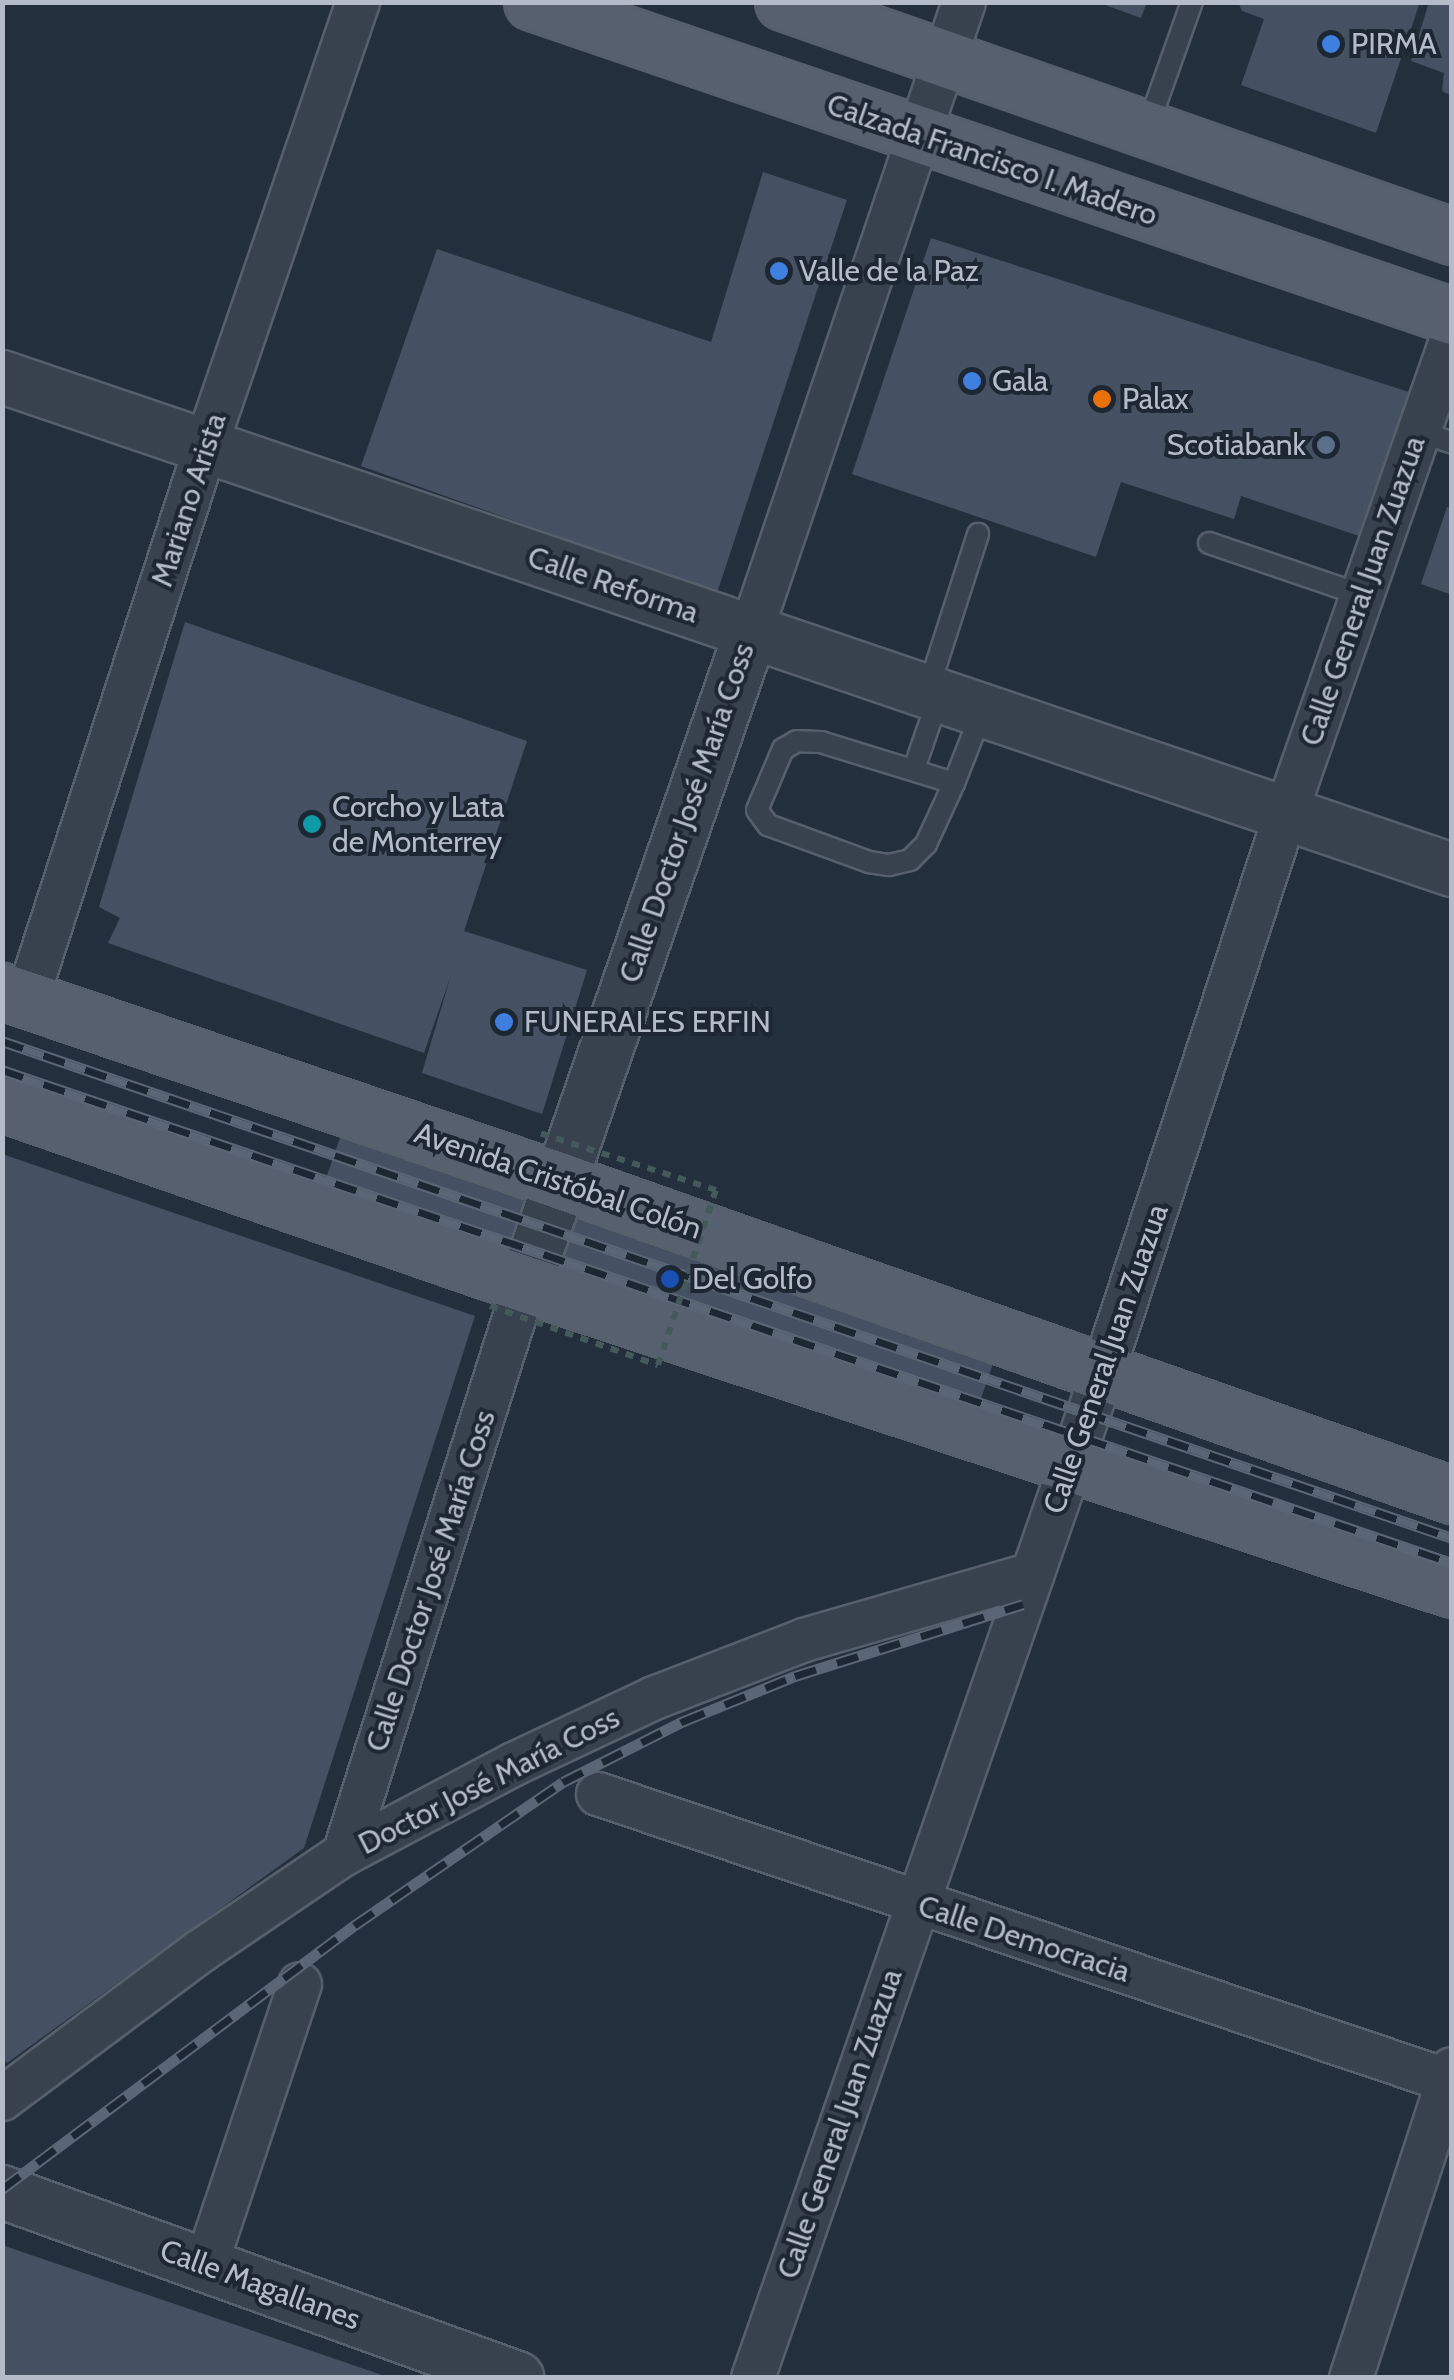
<!DOCTYPE html>
<meta charset="utf-8">
<style>
body{margin:0}
#map{position:relative;width:1454px;height:2380px;overflow:hidden;background:#242f3e;font-family:Cabin,sans-serif}
div>[style]{position:absolute}
.building>*{inset:0;background:#455162;transform-origin:0 0}
.roads{filter:drop-shadow(2px 0 #565f6c) drop-shadow(-2px 0 #565f6c) drop-shadow(0 2px #565f6c) drop-shadow(0 -2px #565f6c)}
.service>*{height:20px;margin:-10px;padding:0 10px;transform-origin:10px;border-radius:10px;background:#38414e}
.minor>*{height:42px;margin:-21px;padding:0 21px;transform-origin:21px;border-radius:21px;background:#38414e}
.tertiary>*{height:52px;margin:-26px;padding:0 26px;transform-origin:26px;border-radius:26px;background:#38414e}
.primary>*{height:55px;margin:-27.5px;padding:0 27.5px;transform-origin:27.5px;border-radius:27.5px;background:#56606e}
.rail>*{height:11px;margin-top:-5.5px;transform-origin:0;background:repeating-linear-gradient(90deg,#1d2633 0 22px,#5a6575 0 44px);box-sizing:border-box;border-block:2px solid #5a6575}
.path-bridge>*{height:6px;margin-top:-3px;transform-origin:0;background:repeating-linear-gradient(90deg,#44595c 0 8px,transparent 0 16px)}
.dots>*{width:28px;height:28px;translate:-50% -50%;box-sizing:border-box;border:5px solid #1d2633;border-radius:50%}
span{translate:-50% -50%;white-space:nowrap;text-align:center;line-height:1.15;-webkit-text-stroke:8px #1d2633;paint-order:stroke}
.poi-label{font-size:30px;color:#b4bcc9}
.left{translate:0 -50%;text-align:left}
.right{translate:-100% -50%;text-align:right}
.street-label{font-size:30px;color:#b4bcc9}
.frame{position:absolute;inset:0;border:5px solid #b4bcc9;pointer-events:none}
</style>
<div id="map">
<div class="building">
<i style="clip-path:polygon(1097px 2px,1147px 2px,1141px 18px)"></i>
<i style="clip-path:polygon(1238px 2px,1420px 2px,1376px 133px,1241px 85px,1264px 19px,1242px 11px)"></i>
<i style="clip-path:polygon(1429px 2px,1452px 2px,1452px 96px,1442px 91px,1444px 73px,1411px 61px)"></i>
<i style="clip-path:polygon(763px 172px,847px 200px,717px 593px,361px 466px,437px 249px,711px 342px)"></i>
<i style="clip-path:polygon(931px 238px,1412px 393px,1362px 537px,1241px 496px,1234px 519px,1121px 482px,1096px 557px,852px 474px)"></i>
<i style="clip-path:polygon(1447px 507px,1452px 508px,1452px 595px,1421px 584px)"></i>
<i style="clip-path:polygon(185px 622px,527px 741px,464px 931px,587px 970px,542px 1114px,422px 1073px,451px 975px,424px 1053px,108px 943px,120px 918px,99px 907px)"></i>
<i style="left:343px;top:1129px;width:691px;height:77px;rotate:19deg"></i>
<i style="clip-path:polygon(2px 1154px,475px 1316px,304px 1848px,7px 2063px,2px 2057px)"></i>
<i style="clip-path:polygon(2px 2245px,388px 2377px,388px 2378px,2px 2378px)"></i>
</div>
<div class="roads">
<div class="service">
<i style="left:1148px;top:126px;width:132px;rotate:-70.5deg"></i>
<i style="left:1418px;top:431px;width:36px;rotate:19deg"></i>
<i style="left:1209px;top:543px;width:162px;rotate:18.8deg"></i>
<i style="left:928px;top:690px;width:164px;rotate:-72.2deg"></i>
<i style="left:914px;top:769px;width:77px;rotate:-71.1deg"></i>
<i style="left:954px;top:783px;width:139px;rotate:-162.9deg"></i>
<i style="left:821px;top:742px;width:24px;rotate:-178deg"></i>
<i style="left:797px;top:741px;width:16px;rotate:150deg"></i>
<i style="left:783px;top:749px;width:66px;rotate:113.1deg"></i>
<i style="left:757px;top:810px;width:19px;rotate:54deg"></i>
<i style="left:768px;top:825px;width:108px;rotate:20.1deg"></i>
<i style="left:869px;top:862px;width:20px;rotate:9deg"></i>
<i style="left:889px;top:865px;width:22px;rotate:-13deg"></i>
<i style="left:910px;top:860px;width:23px;rotate:-45deg"></i>
<i style="left:926px;top:844px;width:67px;rotate:-65.3deg"></i>
<i style="left:954px;top:783px;width:76px;rotate:-68.5deg"></i>
</div>
<div class="minor">
<i style="left:751px;top:632px;width:665px;rotate:-71.32deg"></i>
<i style="left:27px;top:999px;width:581px;rotate:-72.06deg"></i>
<i style="left:206px;top:446px;width:469px;rotate:-71.1deg"></i>
<i style="left:598px;top:1794px;width:901px;rotate:18.64deg"></i>
<i style="left:344px;top:1854px;width:598px;rotate:-72.38deg"></i>
<i style="left:2px;top:2099px;width:246px;rotate:-36.7deg"></i>
<i style="left:199px;top:1952px;width:175px;rotate:-34.1deg"></i>
<i style="left:344px;top:1854px;width:192px;rotate:-27.9deg"></i>
<i style="left:514px;top:1764px;width:155px;rotate:-25.2deg"></i>
<i style="left:654px;top:1698px;width:161px;rotate:-21.1deg"></i>
<i style="left:804px;top:1640px;width:238px;rotate:-16.1deg"></i>
<i style="left:206px;top:2265px;width:296px;rotate:-71.5deg"></i>
<i style="left:753px;top:2378px;width:1065px;rotate:-70.82deg"></i>
<i style="left:1103px;top:1372px;width:588px;rotate:-71.87deg"></i>
<i style="left:1286px;top:813px;width:503px;rotate:-70.74deg"></i>
<i style="left:1351px;top:2378px;width:325px;rotate:-71.9deg"></i>
</div>
<div class="tertiary">
<i style="left:2px;top:377px;width:1532px;rotate:18.78deg"></i>
<i style="left:525px;top:1284px;width:690px;rotate:-70.88deg"></i>
<i style="left:2px;top:2192px;width:548px;rotate:19.86deg"></i>
</div>
<div class="primary">
<i style="left:532px;top:2px;width:972px;rotate:18.84deg"></i>
<i style="left:783px;top:2px;width:709px;rotate:19.28deg"></i>
<i style="left:2px;top:991px;width:587px;rotate:18.77deg"></i>
<i style="left:558px;top:1180px;width:948px;rotate:19.41deg"></i>
<i style="left:2px;top:1103px;width:553px;rotate:19.09deg"></i>
<i style="left:525px;top:1284px;width:976px;rotate:18.21deg"></i>
</div>
</div>
<div class="rail">
<i style="left:2px;top:1041px;width:1533px;rotate:18.92deg"></i>
<i style="left:2px;top:1070px;width:1532px;rotate:18.78deg"></i>
<i style="left:2px;top:2189px;width:441px;rotate:-36.8deg"></i>
<i style="left:355px;top:1925px;width:252px;rotate:-34.5deg"></i>
<i style="left:563px;top:1782px;width:136px;rotate:-26.8deg"></i>
<i style="left:684px;top:1721px;width:120px;rotate:-22.1deg"></i>
<i style="left:795px;top:1676px;width:239px;rotate:-17.5deg"></i>
</div>
<div class="path-bridge">
<i style="left:490px;top:1306px;width:178px;rotate:19.4deg"></i>
<i style="left:658px;top:1365px;width:184px;rotate:-71.7deg"></i>
<i style="left:716px;top:1190px;width:189px;rotate:-162.1deg"></i>
</div>
<div class="dots">
<i style="left:1331px;top:44px;background:#3f7fe0"></i>
<i style="left:779px;top:271px;background:#3f7fe0"></i>
<i style="left:972px;top:381px;background:#3f7fe0"></i>
<i style="left:1102px;top:399px;background:#e8710a"></i>
<i style="left:1326px;top:445px;background:#5c6f8a"></i>
<i style="left:312px;top:824px;background:#0f9aa8"></i>
<i style="left:504px;top:1022px;background:#3f7fe0"></i>
<i style="left:670px;top:1279px;background:#1a4fb4"></i>
</div>
<div class="poi-label">
<span class="left" style="left:1351px;top:44px">PIRMA</span>
<span class="left" style="left:799px;top:271px">Valle de la Paz</span>
<span class="left" style="left:992px;top:381px">Gala</span>
<span class="left" style="left:1122px;top:399px">Palax</span>
<span class="right" style="left:1306px;top:445px">Scotiabank</span>
<span class="left" style="left:332px;top:824px">Corcho y Lata<br>de Monterrey</span>
<span class="left" style="left:524px;top:1022px">FUNERALES ERFIN</span>
<span class="left" style="left:692px;top:1279px">Del Golfo</span>
</div>
<div class="street-label">
<span style="left:992px;top:160px;rotate:19deg">Calzada Francisco I. Madero</span>
<span style="left:189px;top:500px;rotate:-72deg">Mariano Arista</span>
<span style="left:613px;top:585px;rotate:19deg">Calle Reforma</span>
<span style="left:1363px;top:591px;rotate:-71deg">Calle General Juan Zuazua</span>
<span style="left:687px;top:813px;rotate:-71deg">Calle Doctor José María Coss</span>
<span style="left:558px;top:1181px;rotate:19deg">Avenida Cristóbal Colón</span>
<span style="left:1106px;top:1359px;rotate:-71deg">Calle General Juan Zuazua</span>
<span style="left:431px;top:1581px;rotate:-72deg">Calle Doctor José María Coss</span>
<span style="left:489px;top:1781px;rotate:-27deg">Doctor José María Coss</span>
<span style="left:1024px;top:1939px;rotate:18deg">Calle Democracia</span>
<span style="left:840px;top:2124px;rotate:-71deg">Calle General Juan Zuazua</span>
<span style="left:260px;top:2285px;rotate:20deg">Calle Magallanes</span>
</div>
<div class="frame"></div>
</div>
